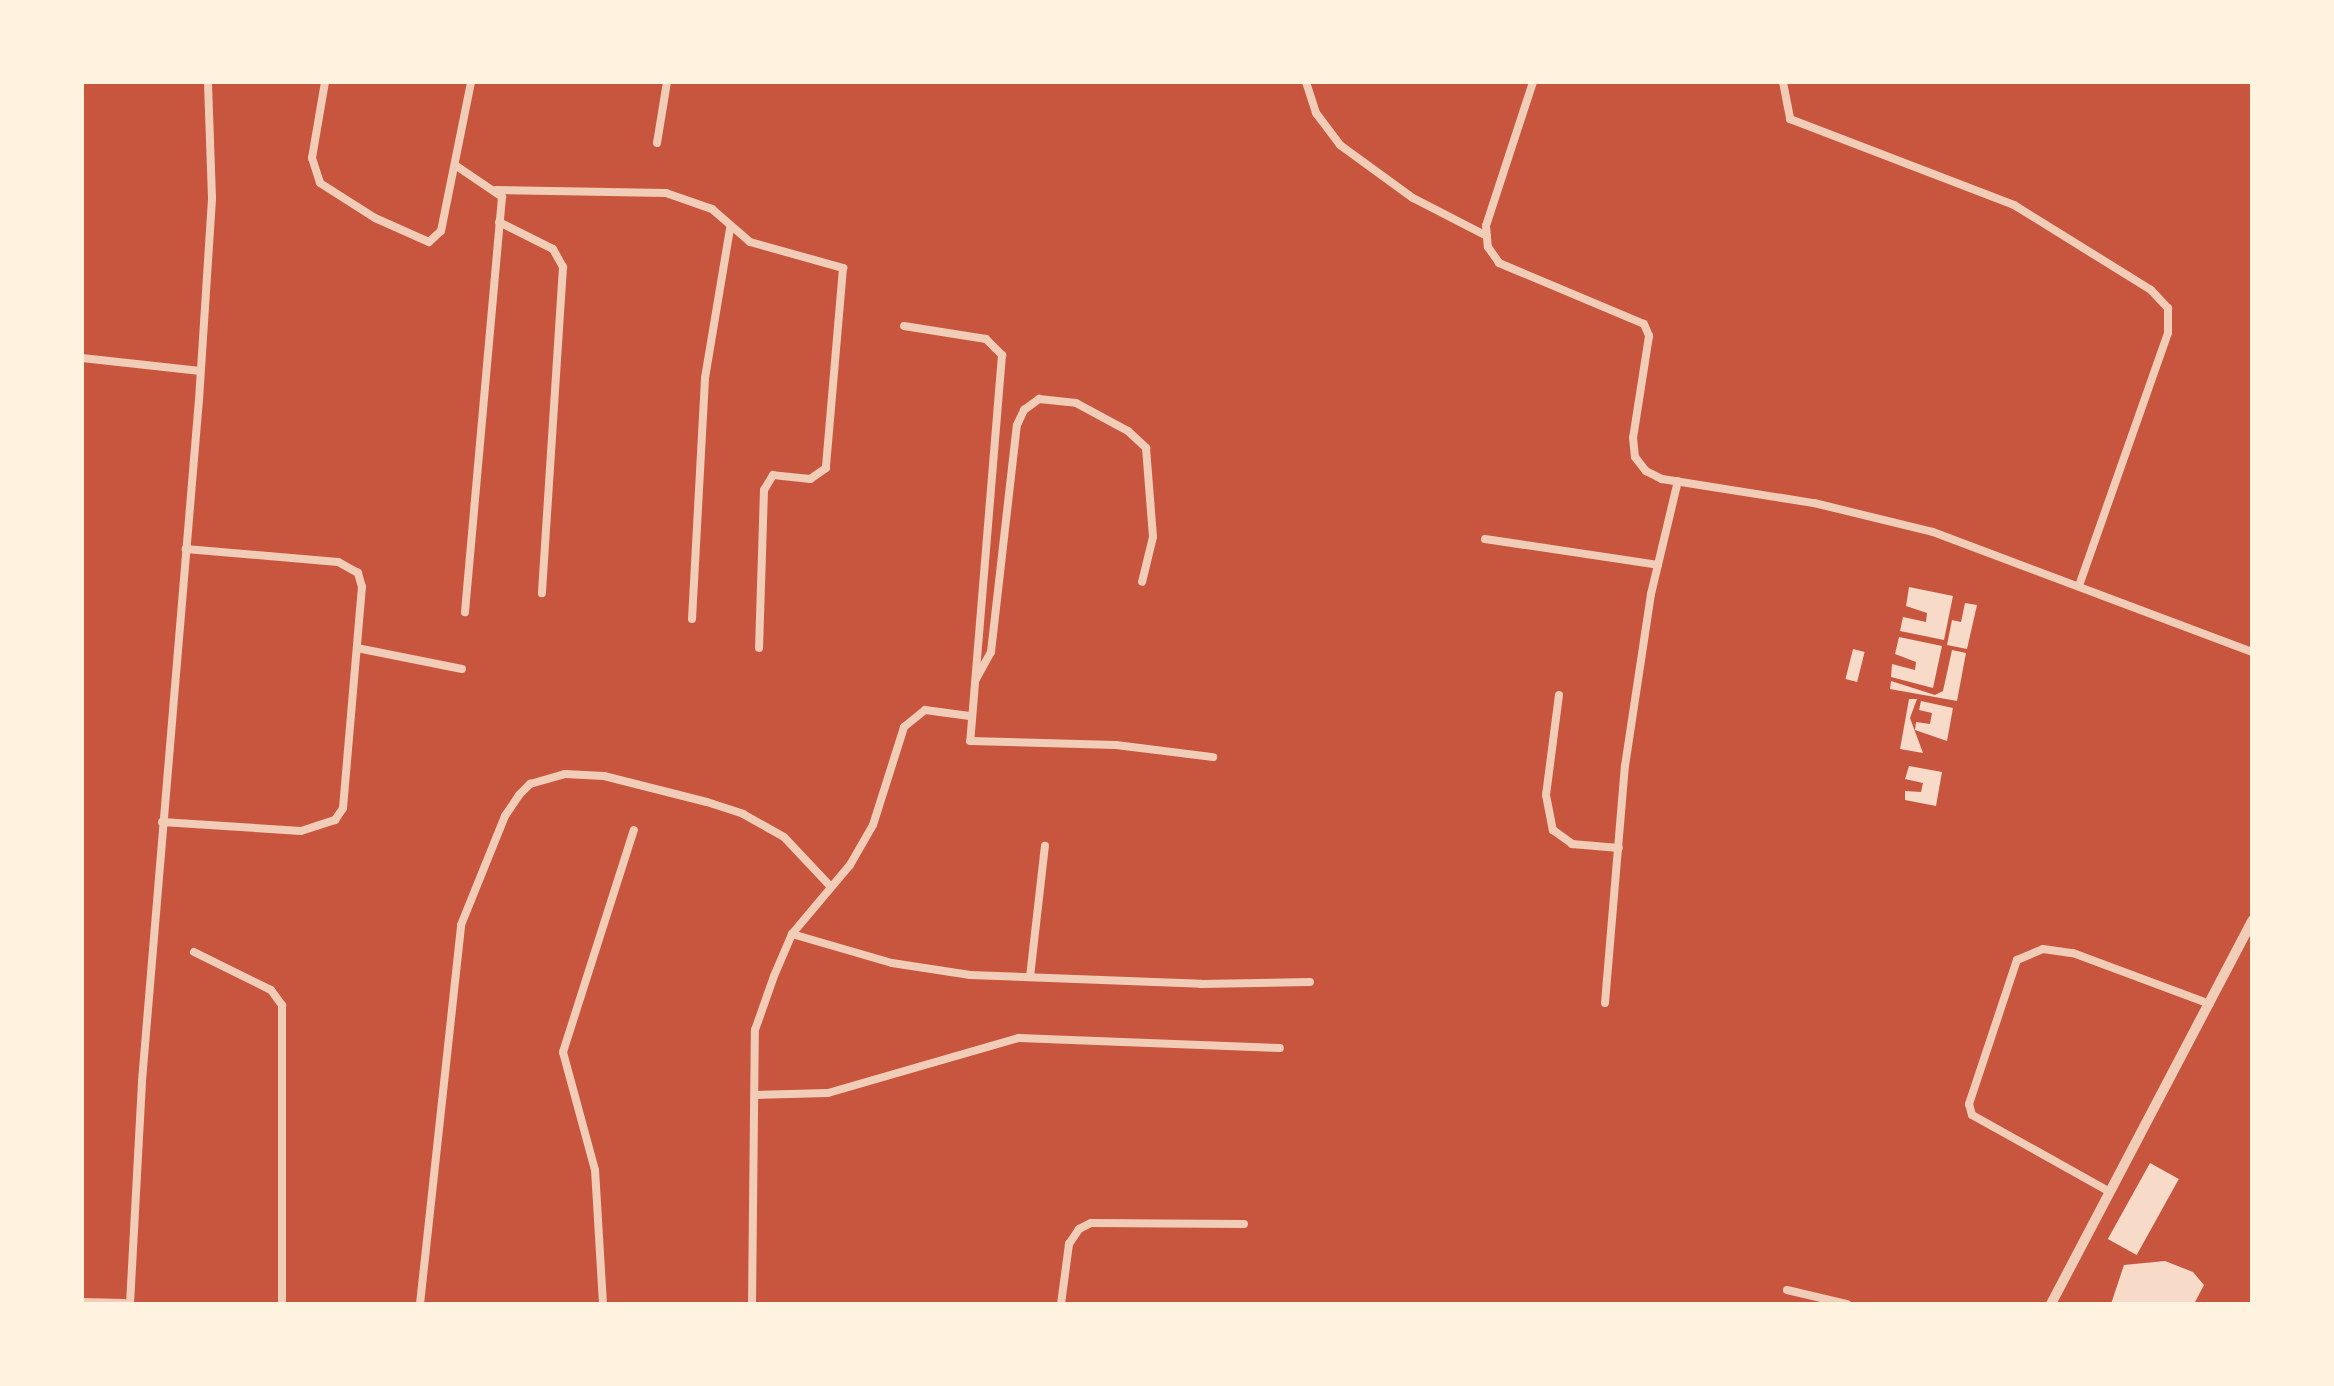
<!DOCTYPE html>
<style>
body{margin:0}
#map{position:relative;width:2334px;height:1386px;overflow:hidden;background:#c8553d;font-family:"Crimson Pro",serif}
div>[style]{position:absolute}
.building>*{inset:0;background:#f7dbc8;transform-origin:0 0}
.minor>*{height:8px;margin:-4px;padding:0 4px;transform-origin:4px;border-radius:4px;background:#f1ccb7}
.tertiary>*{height:10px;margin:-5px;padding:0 5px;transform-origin:5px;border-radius:5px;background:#f1ccb7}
span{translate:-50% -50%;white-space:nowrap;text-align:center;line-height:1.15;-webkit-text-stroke:6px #fff3e0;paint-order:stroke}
.frame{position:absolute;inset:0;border:84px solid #fff3e0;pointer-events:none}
</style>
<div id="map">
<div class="building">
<i style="clip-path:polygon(1909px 587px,1953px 596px,1944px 640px,1900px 631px,1903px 617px,1926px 622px,1927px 613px,1906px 606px)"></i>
<i style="clip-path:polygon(1965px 603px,1977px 605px,1967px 649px,1947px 645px,1952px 620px,1961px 622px)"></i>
<i style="clip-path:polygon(1899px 637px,1942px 646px,1933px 688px,1891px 677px,1892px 664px,1915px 670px,1916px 662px,1895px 654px)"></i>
<i style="left:1853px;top:649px;width:12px;height:31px;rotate:14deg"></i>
<i style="clip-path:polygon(1952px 650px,1966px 653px,1957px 701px,1890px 689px,1891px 681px,1935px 695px,1943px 691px)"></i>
<i style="clip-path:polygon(1909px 699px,1917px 699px,1910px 718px,1923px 753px,1900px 749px)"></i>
<i style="clip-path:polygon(1921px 701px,1953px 708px,1947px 741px,1915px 730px,1916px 722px,1930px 724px,1932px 713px,1919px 710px)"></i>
<i style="clip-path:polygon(1909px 766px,1942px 772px,1936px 806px,1905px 800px,1905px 791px,1921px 792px,1923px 783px,1905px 779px)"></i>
<i style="left:2150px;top:1163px;width:33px;height:87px;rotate:29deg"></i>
<i style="clip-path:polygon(2165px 1261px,2193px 1272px,2204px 1285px,2194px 1304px,2111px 1304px,2124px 1265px)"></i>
</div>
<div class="minor">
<i style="left:325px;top:82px;width:77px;rotate:99.7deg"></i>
<i style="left:312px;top:158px;width:26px;rotate:72deg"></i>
<i style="left:320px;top:183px;width:65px;rotate:32.5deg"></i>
<i style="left:375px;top:218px;width:59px;rotate:24deg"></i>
<i style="left:429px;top:242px;width:16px;rotate:-43deg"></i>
<i style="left:441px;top:231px;width:152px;rotate:-78.6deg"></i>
<i style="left:1306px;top:82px;width:33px;rotate:72deg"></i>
<i style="left:1316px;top:113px;width:40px;rotate:53deg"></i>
<i style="left:1340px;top:145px;width:90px;rotate:36deg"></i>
<i style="left:1413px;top:198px;width:83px;rotate:27.2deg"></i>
<i style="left:1533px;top:82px;width:151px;rotate:108.1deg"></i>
<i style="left:1486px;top:226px;width:21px;rotate:85deg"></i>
<i style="left:1488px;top:247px;width:19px;rotate:55deg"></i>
<i style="left:1499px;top:263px;width:157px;rotate:22.8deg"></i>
<i style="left:1644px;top:324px;width:13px;rotate:67deg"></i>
<i style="left:1649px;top:336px;width:103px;rotate:98.9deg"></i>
<i style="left:1633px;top:438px;width:19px;rotate:84deg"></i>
<i style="left:1635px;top:457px;width:18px;rotate:52deg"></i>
<i style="left:1646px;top:471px;width:18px;rotate:27deg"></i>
<i style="left:1662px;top:479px;width:154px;rotate:9deg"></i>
<i style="left:1814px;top:503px;width:122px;rotate:13.7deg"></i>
<i style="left:1933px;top:532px;width:341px;rotate:20.6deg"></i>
<i style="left:1783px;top:82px;width:38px;rotate:79deg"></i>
<i style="left:1790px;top:119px;width:240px;rotate:21deg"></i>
<i style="left:2014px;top:205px;width:161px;rotate:31.8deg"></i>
<i style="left:2151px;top:290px;width:25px;rotate:47deg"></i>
<i style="left:2168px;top:308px;width:25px;rotate:90deg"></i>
<i style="left:2168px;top:333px;width:268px;rotate:109.4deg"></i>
<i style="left:657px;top:143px;width:62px;rotate:-80.7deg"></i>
<i style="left:455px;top:165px;width:57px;rotate:34.2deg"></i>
<i style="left:502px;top:197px;width:417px;rotate:95.1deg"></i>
<i style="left:496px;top:190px;width:170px;rotate:1deg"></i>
<i style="left:666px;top:193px;width:49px;rotate:19.2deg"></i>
<i style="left:712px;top:209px;width:50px;rotate:41deg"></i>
<i style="left:750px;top:242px;width:97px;rotate:15.6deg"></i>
<i style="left:843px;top:268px;width:201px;rotate:94.9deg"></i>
<i style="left:826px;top:468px;width:19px;rotate:145deg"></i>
<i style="left:810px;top:479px;width:37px;rotate:-174deg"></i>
<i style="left:773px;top:475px;width:17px;rotate:121deg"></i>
<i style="left:764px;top:490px;width:158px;rotate:91.8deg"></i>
<i style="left:499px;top:222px;width:60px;rotate:26.6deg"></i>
<i style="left:553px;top:249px;width:21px;rotate:61deg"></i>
<i style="left:563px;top:267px;width:327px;rotate:93.7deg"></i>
<i style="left:904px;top:326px;width:83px;rotate:9deg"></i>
<i style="left:986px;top:339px;width:23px;rotate:45deg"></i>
<i style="left:1002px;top:355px;width:387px;rotate:94.7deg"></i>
<i style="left:970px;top:741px;width:146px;rotate:1.6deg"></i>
<i style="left:1116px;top:745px;width:98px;rotate:7.1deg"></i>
<i style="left:82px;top:358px;width:119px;rotate:6.3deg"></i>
<i style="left:1485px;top:539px;width:175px;rotate:8.5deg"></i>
<i style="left:692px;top:619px;width:241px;rotate:-86.9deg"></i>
<i style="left:705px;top:378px;width:152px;rotate:-80.5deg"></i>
<i style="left:357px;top:648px;width:107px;rotate:11.3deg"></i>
<i style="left:976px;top:679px;width:31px;rotate:-61deg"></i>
<i style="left:991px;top:652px;width:228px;rotate:-83.5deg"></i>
<i style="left:1017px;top:425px;width:17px;rotate:-65deg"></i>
<i style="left:1024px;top:410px;width:19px;rotate:-36deg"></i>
<i style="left:1039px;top:399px;width:37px;rotate:6deg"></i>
<i style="left:1076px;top:403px;width:59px;rotate:28.3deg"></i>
<i style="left:1128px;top:431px;width:25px;rotate:43deg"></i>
<i style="left:1146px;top:448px;width:89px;rotate:85.5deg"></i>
<i style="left:1153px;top:537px;width:46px;rotate:103.7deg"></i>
<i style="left:1559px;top:695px;width:101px;rotate:97.4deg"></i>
<i style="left:1546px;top:795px;width:36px;rotate:79deg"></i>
<i style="left:1553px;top:830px;width:24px;rotate:36deg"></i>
<i style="left:1572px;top:844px;width:47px;rotate:4.9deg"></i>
<i style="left:162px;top:822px;width:139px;rotate:3.7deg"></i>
<i style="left:301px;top:831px;width:36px;rotate:-18deg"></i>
<i style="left:335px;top:820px;width:14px;rotate:-56deg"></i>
<i style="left:343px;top:808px;width:222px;rotate:-85.1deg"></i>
<i style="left:362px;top:587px;width:15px;rotate:-106deg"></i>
<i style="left:358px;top:573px;width:23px;rotate:-151deg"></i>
<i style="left:338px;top:562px;width:153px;rotate:-175.1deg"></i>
<i style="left:792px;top:934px;width:104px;rotate:16.2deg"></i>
<i style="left:892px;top:963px;width:79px;rotate:8.7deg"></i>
<i style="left:970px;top:975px;width:231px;rotate:2.2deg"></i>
<i style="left:1201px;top:984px;width:109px;rotate:-1.1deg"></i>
<i style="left:194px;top:952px;width:86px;rotate:26.3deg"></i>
<i style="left:271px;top:990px;width:19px;rotate:54deg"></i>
<i style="left:282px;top:1005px;width:299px;rotate:90deg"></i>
<i style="left:1030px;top:977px;width:132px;rotate:-83.5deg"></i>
<i style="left:1605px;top:1003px;width:238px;rotate:-85.2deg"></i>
<i style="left:1625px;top:766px;width:174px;rotate:-81.4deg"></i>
<i style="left:1651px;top:594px;width:116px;rotate:-76.6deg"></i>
<i style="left:755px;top:1095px;width:73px;rotate:-1.6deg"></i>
<i style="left:828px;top:1093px;width:199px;rotate:-16.1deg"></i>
<i style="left:1019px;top:1038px;width:261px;rotate:2.2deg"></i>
<i style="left:2110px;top:1192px;width:158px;rotate:-150.8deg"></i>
<i style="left:1972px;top:1115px;width:11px;rotate:-105deg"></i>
<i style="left:1969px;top:1104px;width:152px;rotate:-71.6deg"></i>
<i style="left:2017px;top:960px;width:28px;rotate:-23deg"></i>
<i style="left:2043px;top:949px;width:30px;rotate:8deg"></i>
<i style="left:2073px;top:953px;width:146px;rotate:20.4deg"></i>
<i style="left:1787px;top:1290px;width:62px;rotate:13.1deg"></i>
<i style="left:130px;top:1304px;width:223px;rotate:-86.9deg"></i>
<i style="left:142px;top:1081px;width:683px;rotate:-85.22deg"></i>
<i style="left:199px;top:400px;width:202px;rotate:-86.3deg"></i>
<i style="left:212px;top:198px;width:116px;rotate:-92deg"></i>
<i style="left:420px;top:1304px;width:381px;rotate:-83.8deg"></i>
<i style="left:461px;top:925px;width:118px;rotate:-68deg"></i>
<i style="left:505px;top:816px;width:25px;rotate:-56deg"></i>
<i style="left:519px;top:795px;width:16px;rotate:-45deg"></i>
<i style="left:530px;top:784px;width:36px;rotate:-16deg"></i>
<i style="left:565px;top:774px;width:39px;rotate:3deg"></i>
<i style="left:604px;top:776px;width:106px;rotate:14.2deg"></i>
<i style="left:707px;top:802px;width:38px;rotate:18deg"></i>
<i style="left:743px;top:814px;width:47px;rotate:29.3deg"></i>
<i style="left:784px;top:837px;width:66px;rotate:46.8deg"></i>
<i style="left:603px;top:1304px;width:134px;rotate:-93.4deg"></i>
<i style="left:595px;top:1170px;width:122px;rotate:-105.2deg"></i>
<i style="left:563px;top:1052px;width:233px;rotate:-72.3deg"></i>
<i style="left:752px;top:1304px;width:274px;rotate:-89.4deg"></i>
<i style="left:755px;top:1030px;width:57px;rotate:-70.6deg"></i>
<i style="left:774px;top:976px;width:46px;rotate:-66.8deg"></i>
<i style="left:792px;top:934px;width:90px;rotate:-50deg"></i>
<i style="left:850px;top:865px;width:46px;rotate:-60.1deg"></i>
<i style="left:873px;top:825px;width:103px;rotate:-72.4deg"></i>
<i style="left:904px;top:727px;width:27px;rotate:-39deg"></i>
<i style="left:925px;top:710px;width:45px;rotate:7.6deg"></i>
<i style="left:1061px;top:1304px;width:61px;rotate:-82.4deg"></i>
<i style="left:1069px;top:1244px;width:18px;rotate:-56deg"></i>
<i style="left:1079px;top:1229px;width:13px;rotate:-27deg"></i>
<i style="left:1091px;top:1223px;width:153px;rotate:0.4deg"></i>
</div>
<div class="tertiary">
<i style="left:82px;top:1303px;width:42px;rotate:1.4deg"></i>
<i style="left:2051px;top:1304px;width:433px;rotate:-62.3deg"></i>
</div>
<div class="frame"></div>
</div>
